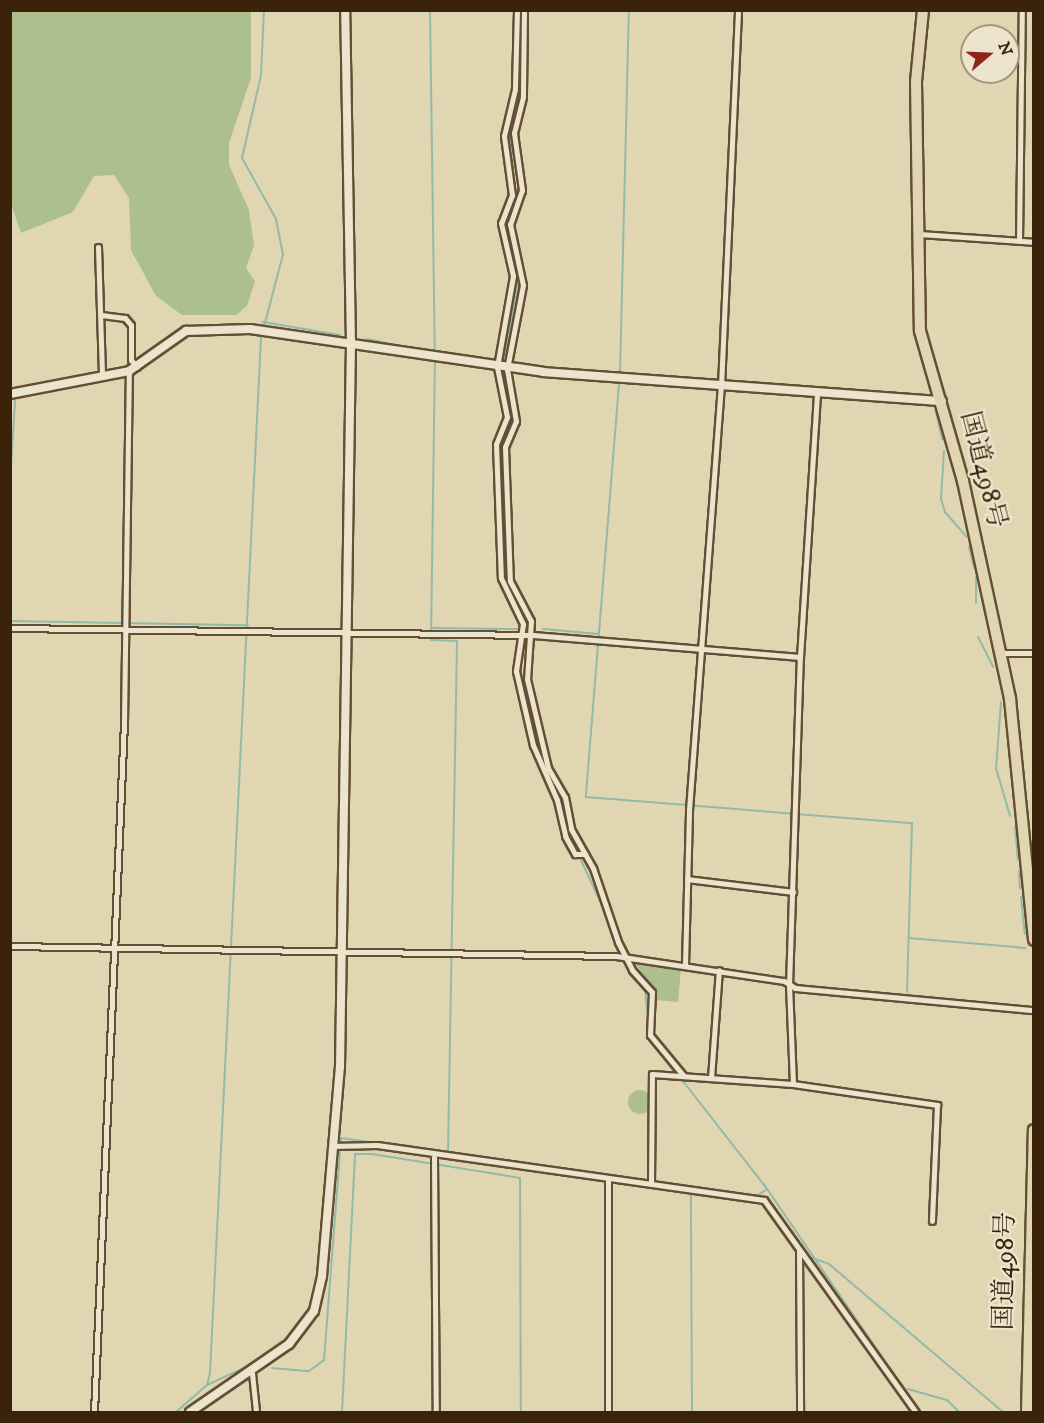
<!DOCTYPE html>
<meta charset="utf-8">
<style>
body{margin:0}
#map{position:relative;width:1044px;height:1423px;overflow:hidden;background:#e1d6b2;font-family:"IM FELL DW Pica","Noto Serif JP",serif}
div>[style]{position:absolute}
.green>*{inset:0;background:#aebf8f}
.round{border-radius:50%}
.stream>*{height:2px;margin:-1px;padding:0 1px;transform-origin:1px;border-radius:1px;background:#94b9aa}
.roads{filter:drop-shadow(2px 0 #644f35) drop-shadow(-2px 0 #644f35) drop-shadow(0 2px #644f35) drop-shadow(0 -2px #644f35)}
.street>*{height:5px;margin:-2.5px;padding:0 2.5px;transform-origin:2.5px;border-radius:2.5px;background:#ece4cd}
.secondary>*{height:8px;margin:-4px;padding:0 4px;transform-origin:4px;border-radius:4px;background:#ece4cd}
.highway>*{height:10px;margin:-5px;padding:0 5px;transform-origin:5px;border-radius:5px;background:#e1d6b2}
span{translate:-50% -50%;white-space:nowrap;text-align:center;line-height:1.15;-webkit-text-stroke:4.5px #ece4cd;paint-order:stroke}
.street-label{font-size:26px;color:#3a220b}
.frame{position:absolute;inset:0;border:12px solid #3a220b;pointer-events:none}
.north{position:absolute;left:960px;top:24px;width:60px;height:60px;box-sizing:border-box;background:#ece4cd;border:2px solid #a5967f;border-radius:50%;rotate:71deg;font-size:16px;font-weight:700;line-height:24px;text-align:center;color:#3a220b}
.north::after{content:'';display:block;margin:auto;width:21px;height:27px;background:#8f2418;clip-path:polygon(50% 0,100% 100%,50% 72%,0 100%)}
</style>
<div id="map">
<div class="green">
<i style="clip-path:polygon(10px 11px,251px 11px,251px 78px,229px 143px,229px 165px,249px 210px,254px 245px,246px 268px,255px 281px,247px 306px,236px 315px,182px 315px,156px 296px,131px 250px,129px 198px,114px 175px,94px 176px,73px 212px,21px 233px,10px 201px)"></i>
<i style="clip-path:polygon(634px 962px,681px 969px,678px 1002px,655px 1000px,654px 989px)"></i>
<i class="round" style="left:628px;top:1090px;width:24px;height:24px"></i>
</div>
<div class="stream">
<i style="left:430px;top:10px;width:340px;rotate:89.2deg"></i>
<i style="left:263px;top:322px;width:78px;rotate:9.6deg"></i>
<i style="left:367px;top:339px;width:69px;rotate:11.6deg"></i>
<i style="left:503px;top:362px;width:79px;rotate:-79.1deg"></i>
<i style="left:518px;top:284px;width:66px;rotate:-100.5deg"></i>
<i style="left:506px;top:219px;width:24px;rotate:-66deg"></i>
<i style="left:516px;top:197px;width:70px;rotate:-95.7deg"></i>
<i style="left:509px;top:127px;width:32px;rotate:-72deg"></i>
<i style="left:519px;top:97px;width:87px;rotate:-88.7deg"></i>
<i style="left:502px;top:373px;width:26px;rotate:72deg"></i>
<i style="left:620px;top:373px;width:363px;rotate:-88.6deg"></i>
<i style="left:619px;top:384px;width:414px;rotate:94.6deg"></i>
<i style="left:586px;top:797px;width:327px;rotate:4.6deg"></i>
<i style="left:912px;top:823px;width:169px;rotate:91.7deg"></i>
<i style="left:936px;top:412px;width:28px;rotate:77deg"></i>
<i style="left:503px;top:434px;width:24px;rotate:-68deg"></i>
<i style="left:501px;top:439px;width:24px;rotate:85deg"></i>
<i style="left:944px;top:451px;width:48px;rotate:93.6deg"></i>
<i style="left:941px;top:499px;width:14px;rotate:73deg"></i>
<i style="left:945px;top:512px;width:33px;rotate:49deg"></i>
<i style="left:10px;top:481px;width:80px;rotate:-86.4deg"></i>
<i style="left:501px;top:501px;width:16px;rotate:-75deg"></i>
<i style="left:501px;top:519px;width:24px;rotate:78deg"></i>
<i style="left:969px;top:547px;width:21px;rotate:76deg"></i>
<i style="left:506px;top:584px;width:24px;rotate:-88deg"></i>
<i style="left:976px;top:603px;width:26px;rotate:-90deg"></i>
<i style="left:519px;top:610px;width:24px;rotate:68deg"></i>
<i style="left:528px;top:632px;width:32px;rotate:104deg"></i>
<i style="left:520px;top:663px;width:23px;rotate:85deg"></i>
<i style="left:522px;top:686px;width:71px;rotate:75.4deg"></i>
<i style="left:10px;top:621px;width:238px;rotate:1deg"></i>
<i style="left:432px;top:628px;width:86px;rotate:0.7deg"></i>
<i style="left:543px;top:629px;width:56px;rotate:5.1deg"></i>
<i style="left:978px;top:637px;width:34px;rotate:63deg"></i>
<i style="left:1001px;top:702px;width:66px;rotate:94.3deg"></i>
<i style="left:996px;top:768px;width:50px;rotate:73.7deg"></i>
<i style="left:553px;top:785px;width:47px;rotate:72.7deg"></i>
<i style="left:567px;top:830px;width:90px;rotate:65.1deg"></i>
<i style="left:1015px;top:827px;width:33px;rotate:85deg"></i>
<i style="left:1019px;top:871px;width:17px;rotate:87deg"></i>
<i style="left:1021px;top:897px;width:37px;rotate:84deg"></i>
<i style="left:614px;top:937px;width:18px;rotate:74deg"></i>
<i style="left:909px;top:938px;width:117px;rotate:4.9deg"></i>
<i style="left:622px;top:959px;width:16px;rotate:55deg"></i>
<i style="left:645px;top:987px;width:49px;rotate:85.3deg"></i>
<i style="left:661px;top:1053px;width:169px;rotate:52deg"></i>
<i style="left:765px;top:1186px;width:274px;rotate:55.6deg"></i>
<i style="left:628px;top:1178px;width:18px;rotate:6deg"></i>
<i style="left:654px;top:1178px;width:97px;rotate:-88.8deg"></i>
<i style="left:758px;top:1195px;width:9px;rotate:-32deg"></i>
<i style="left:812px;top:1258px;width:18px;rotate:19deg"></i>
<i style="left:829px;top:1264px;width:228px;rotate:40.4deg"></i>
<i style="left:272px;top:1368px;width:37px;rotate:5deg"></i>
<i style="left:309px;top:1371px;width:19px;rotate:-36deg"></i>
<i style="left:324px;top:1360px;width:223px;rotate:-85.6deg"></i>
<i style="left:341px;top:1138px;width:108px;rotate:8deg"></i>
<i style="left:448px;top:1153px;width:512px;rotate:-88.99deg"></i>
<i style="left:457px;top:641px;width:26px;rotate:-178deg"></i>
<i style="left:431px;top:640px;width:281px;rotate:-89.2deg"></i>
<i style="left:207px;top:1385px;width:45px;rotate:-24.9deg"></i>
<i style="left:908px;top:1389px;width:41px;rotate:15.8deg"></i>
<i style="left:947px;top:1400px;width:17px;rotate:45deg"></i>
<i style="left:176px;top:1412px;width:41px;rotate:-41.1deg"></i>
<i style="left:207px;top:1385px;width:12px;rotate:-76deg"></i>
<i style="left:210px;top:1373px;width:1036px;rotate:-87.18deg"></i>
<i style="left:261px;top:338px;width:86px;rotate:-75.2deg"></i>
<i style="left:283px;top:255px;width:37px;rotate:-101deg"></i>
<i style="left:276px;top:219px;width:70px;rotate:-119.1deg"></i>
<i style="left:242px;top:158px;width:85px;rotate:-77.1deg"></i>
<i style="left:261px;top:75px;width:65px;rotate:-87.4deg"></i>
<i style="left:342px;top:1412px;width:258px;rotate:-87.1deg"></i>
<i style="left:355px;top:1154px;width:17px"></i>
<i style="left:372px;top:1154px;width:150px;rotate:9.2deg"></i>
<i style="left:520px;top:1178px;width:234px;rotate:89.8deg"></i>
<i style="left:692px;top:1412px;width:218px;rotate:-90.3deg"></i>
<i style="left:691px;top:1194px;width:59px;rotate:7.9deg"></i>
</div>
<div class="roads">
<div class="street">
<i style="left:517px;top:10px;width:79px;rotate:91.5deg"></i>
<i style="left:515px;top:89px;width:48px;rotate:103.2deg"></i>
<i style="left:504px;top:136px;width:60px;rotate:82.3deg"></i>
<i style="left:512px;top:195px;width:30px;rotate:111deg"></i>
<i style="left:501px;top:223px;width:54px;rotate:77.2deg"></i>
<i style="left:513px;top:276px;width:92px;rotate:100deg"></i>
<i style="left:497px;top:367px;width:51px;rotate:78.7deg"></i>
<i style="left:507px;top:417px;width:29px;rotate:112deg"></i>
<i style="left:496px;top:444px;width:134px;rotate:87.9deg"></i>
<i style="left:501px;top:578px;width:51px;rotate:64.4deg"></i>
<i style="left:523px;top:624px;width:48px;rotate:98.5deg"></i>
<i style="left:516px;top:671px;width:76px;rotate:77.1deg"></i>
<i style="left:533px;top:745px;width:60px;rotate:66.4deg"></i>
<i style="left:557px;top:800px;width:37px;rotate:77deg"></i>
<i style="left:565px;top:836px;width:21px;rotate:61deg"></i>
<i style="left:575px;top:854px;width:10px"></i>
<i style="left:524px;top:10px;width:87px;rotate:90.7deg"></i>
<i style="left:523px;top:97px;width:37px;rotate:104deg"></i>
<i style="left:514px;top:133px;width:58px;rotate:82deg"></i>
<i style="left:522px;top:190px;width:36px;rotate:109deg"></i>
<i style="left:510px;top:224px;width:62px;rotate:78deg"></i>
<i style="left:523px;top:285px;width:86px;rotate:100.8deg"></i>
<i style="left:507px;top:369px;width:53px;rotate:80.2deg"></i>
<i style="left:516px;top:421px;width:28px;rotate:113deg"></i>
<i style="left:505px;top:447px;width:134px;rotate:87.9deg"></i>
<i style="left:510px;top:581px;width:45px;rotate:62.3deg"></i>
<i style="left:531px;top:621px;width:58px;rotate:93.9deg"></i>
<i style="left:527px;top:679px;width:91px;rotate:76.7deg"></i>
<i style="left:548px;top:768px;width:34px;rotate:60deg"></i>
<i style="left:565px;top:797px;width:33px;rotate:79deg"></i>
<i style="left:571px;top:829px;width:45px;rotate:60.6deg"></i>
<i style="left:593px;top:868px;width:78px;rotate:71.3deg"></i>
<i style="left:618px;top:942px;width:31px;rotate:63deg"></i>
<i style="left:632px;top:970px;width:30px;rotate:48deg"></i>
<i style="left:652px;top:992px;width:43px;rotate:92.7deg"></i>
<i style="left:650px;top:1035px;width:52px;rotate:50.5deg"></i>
<i style="left:918px;top:234px;width:116px;rotate:3.9deg"></i>
<i style="left:1019px;top:241px;width:231px;rotate:-89.3deg"></i>
<i style="left:98px;top:247px;width:130px;rotate:88.2deg"></i>
<i style="left:101px;top:315px;width:24px;rotate:7deg"></i>
<i style="left:125px;top:318px;width:9px;rotate:49deg"></i>
<i style="left:131px;top:325px;width:35px;rotate:90deg"></i>
<i style="left:131px;top:360px;width:9px;rotate:49deg"></i>
<i style="left:10px;top:628px;width:523px;rotate:0.77deg"></i>
<i style="left:533px;top:635px;width:268px;rotate:4.7deg"></i>
<i style="left:1001px;top:653px;width:33px"></i>
<i style="left:687px;top:879px;width:107px;rotate:7deg"></i>
<i style="left:10px;top:946px;width:606px;rotate:0.95deg"></i>
<i style="left:616px;top:956px;width:170px;rotate:8.5deg"></i>
<i style="left:784px;top:981px;width:13px;rotate:32deg"></i>
<i style="left:795px;top:988px;width:240px;rotate:5.3deg"></i>
<i style="left:685px;top:965px;width:155px;rotate:-88.5deg"></i>
<i style="left:689px;top:810px;width:425px;rotate:-85.7deg"></i>
<i style="left:721px;top:386px;width:376px;rotate:-87.4deg"></i>
<i style="left:711px;top:1078px;width:108px;rotate:-85.8deg"></i>
<i style="left:793px;top:1084px;width:99px;rotate:-92.3deg"></i>
<i style="left:789px;top:985px;width:328px;rotate:-88.1deg"></i>
<i style="left:800px;top:657px;width:264px;rotate:-86.3deg"></i>
<i style="left:332px;top:1146px;width:45px;rotate:-1.3deg"></i>
<i style="left:377px;top:1145px;width:391px;rotate:8.1deg"></i>
<i style="left:764px;top:1200px;width:261px;rotate:54.4deg"></i>
<i style="left:434px;top:1157px;width:255px;rotate:89.6deg"></i>
<i style="left:608px;top:1180px;width:232px;rotate:90deg"></i>
<i style="left:651px;top:1184px;width:110px;rotate:-89.5deg"></i>
<i style="left:652px;top:1074px;width:141px;rotate:4.1deg"></i>
<i style="left:793px;top:1084px;width:146px;rotate:8.3deg"></i>
<i style="left:937px;top:1105px;width:116px;rotate:92.5deg"></i>
<i style="left:799px;top:1251px;width:161px;rotate:89.6deg"></i>
<i style="left:252px;top:1373px;width:39px;rotate:84deg"></i>
<i style="left:94px;top:1412px;width:691px;rotate:-87.51deg"></i>
<i style="left:124px;top:722px;width:351px;rotate:-89.2deg"></i>
</div>
<div class="secondary">
<i style="left:10px;top:394px;width:121px;rotate:-10.9deg"></i>
<i style="left:129px;top:371px;width:70px;rotate:-35.1deg"></i>
<i style="left:186px;top:331px;width:64px;rotate:-1.8deg"></i>
<i style="left:250px;top:329px;width:296px;rotate:8.3deg"></i>
<i style="left:543px;top:372px;width:400px;rotate:4.2deg"></i>
<i style="left:190px;top:1412px;width:120px;rotate:-34.5deg"></i>
<i style="left:289px;top:1344px;width:41px;rotate:-52.9deg"></i>
<i style="left:314px;top:1311px;width:36px;rotate:-77deg"></i>
<i style="left:322px;top:1276px;width:210px;rotate:-85.1deg"></i>
<i style="left:340px;top:1067px;width:723px;rotate:-89.13deg"></i>
<i style="left:351px;top:344px;width:334px;rotate:-91deg"></i>
</div>
<div class="highway">
<i style="left:923px;top:10px;width:72px;rotate:95.6deg"></i>
<i style="left:916px;top:82px;width:249px;rotate:89.1deg"></i>
<i style="left:920px;top:331px;width:156px;rotate:74deg"></i>
<i style="left:963px;top:481px;width:223px;rotate:77.8deg"></i>
<i style="left:1010px;top:699px;width:242px;rotate:84.3deg"></i>
<i style="left:1027px;top:1412px;width:282px;rotate:-88.6deg"></i>
</div>
</div>
<div class="street-label">
<span style="left:983px;top:470px;rotate:76deg">国道498号</span>
<span style="left:1005px;top:1271px;rotate:-89deg">国道498号</span>
</div>
<div class="frame"></div>
<div class="north">N</div>
</div>
